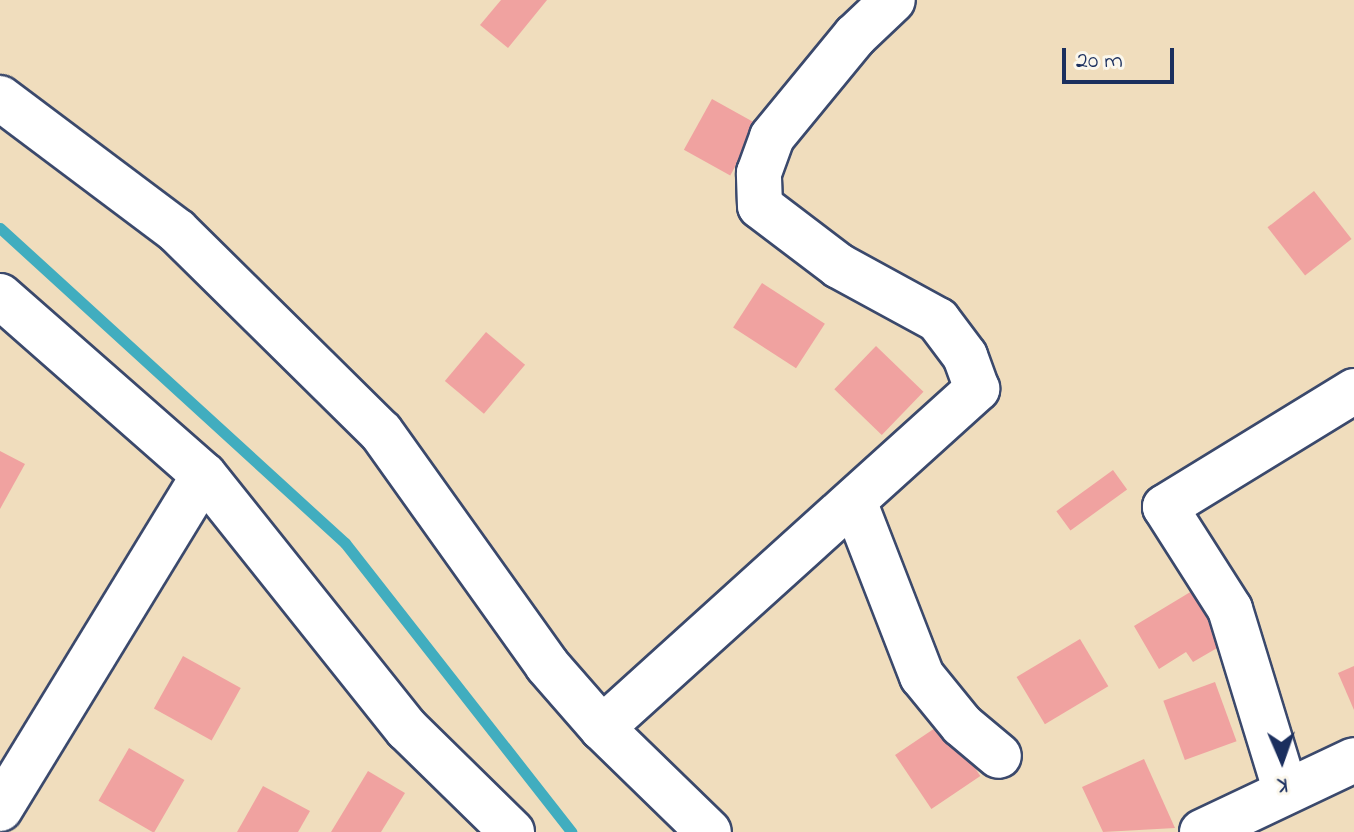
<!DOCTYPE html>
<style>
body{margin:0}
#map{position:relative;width:1354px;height:832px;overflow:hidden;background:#f0ddbd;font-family:"Indie Flower",sans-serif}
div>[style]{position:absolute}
.stream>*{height:11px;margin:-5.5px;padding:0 5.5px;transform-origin:5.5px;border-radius:5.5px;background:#41adbf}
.building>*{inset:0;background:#f0a2a0;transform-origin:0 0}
.roads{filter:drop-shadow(2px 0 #3b496c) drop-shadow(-2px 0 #3b496c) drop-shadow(0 2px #3b496c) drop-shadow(0 -2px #3b496c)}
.minor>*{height:44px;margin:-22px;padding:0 22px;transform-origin:22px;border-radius:22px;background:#fff}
span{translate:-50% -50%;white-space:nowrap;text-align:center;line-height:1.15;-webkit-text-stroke:6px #fbf7ec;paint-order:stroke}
.north{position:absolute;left:1242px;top:720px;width:80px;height:80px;-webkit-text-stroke:6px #fbf7ec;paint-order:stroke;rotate:178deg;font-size:22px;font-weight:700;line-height:32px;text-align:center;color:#1b2f5e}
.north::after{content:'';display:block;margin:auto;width:28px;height:36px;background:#1b2f5e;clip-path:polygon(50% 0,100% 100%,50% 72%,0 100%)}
.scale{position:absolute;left:1062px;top:48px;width:112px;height:36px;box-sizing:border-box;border:4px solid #1b2f5e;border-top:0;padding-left:10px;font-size:24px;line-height:28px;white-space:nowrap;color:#1b2f5e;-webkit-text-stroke:6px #fbf7ec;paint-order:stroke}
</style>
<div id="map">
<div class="stream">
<i style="left:0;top:228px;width:467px;rotate:42.4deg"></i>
<i style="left:345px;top:543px;width:367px;rotate:51.9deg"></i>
</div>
<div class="building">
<i style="clip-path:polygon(501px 0,547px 0,508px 48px,480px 25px)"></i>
<i style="left:712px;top:99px;width:53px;height:58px;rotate:29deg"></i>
<i style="left:1314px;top:191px;width:61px;height:59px;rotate:52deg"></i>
<i style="left:762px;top:283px;width:75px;height:53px;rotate:33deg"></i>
<i style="left:486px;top:332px;width:51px;height:64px;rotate:40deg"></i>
<i style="left:876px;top:346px;width:66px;height:60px;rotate:44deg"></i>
<i style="clip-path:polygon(0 451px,25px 464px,0 509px)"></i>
<i style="left:1113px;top:470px;width:24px;height:70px;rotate:54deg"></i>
<i style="clip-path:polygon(1192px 591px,1224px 644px,1193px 662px,1186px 652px,1159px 669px,1134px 626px)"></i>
<i style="left:1080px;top:639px;width:55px;height:74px;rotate:59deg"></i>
<i style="left:183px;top:656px;width:66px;height:60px;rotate:29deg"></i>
<i style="clip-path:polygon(1354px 666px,1354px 710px,1338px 673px)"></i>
<i style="left:1215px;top:682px;width:63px;height:55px;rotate:70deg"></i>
<i style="left:944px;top:722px;width:65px;height:59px;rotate:56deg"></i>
<i style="left:129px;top:748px;width:64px;height:61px;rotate:30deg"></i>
<i style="clip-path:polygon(1144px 759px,1175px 828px,1103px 832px,1082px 787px)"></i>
<i style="clip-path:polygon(368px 771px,405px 793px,381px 832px,331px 832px)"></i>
<i style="clip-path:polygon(263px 786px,310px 811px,298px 832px,237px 832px)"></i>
</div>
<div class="roads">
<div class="minor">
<i style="left:0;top:98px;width:221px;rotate:36.9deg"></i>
<i style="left:177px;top:231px;width:286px;rotate:44.6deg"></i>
<i style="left:381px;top:432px;width:286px;rotate:54.5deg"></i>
<i style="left:547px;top:665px;width:84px;rotate:48.9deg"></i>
<i style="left:602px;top:728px;width:149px;rotate:44.2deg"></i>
<i style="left:0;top:296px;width:271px;rotate:41.3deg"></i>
<i style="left:204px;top:475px;width:325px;rotate:51.4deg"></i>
<i style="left:407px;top:729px;width:147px;rotate:44.4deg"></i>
<i style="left:854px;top:501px;width:188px;rotate:68.8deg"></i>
<i style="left:922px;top:676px;width:63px;rotate:50.8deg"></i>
<i style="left:962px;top:725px;width:48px;rotate:40deg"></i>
<i style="left:602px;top:728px;width:506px;rotate:-42.11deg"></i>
<i style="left:977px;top:389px;width:35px;rotate:-110deg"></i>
<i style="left:965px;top:356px;width:45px;rotate:-126.9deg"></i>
<i style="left:938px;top:320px;width:113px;rotate:-151.4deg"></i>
<i style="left:839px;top:266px;width:99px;rotate:-142.8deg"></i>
<i style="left:760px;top:206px;width:33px;rotate:-92deg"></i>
<i style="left:759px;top:173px;width:38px;rotate:-70deg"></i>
<i style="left:772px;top:137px;width:131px;rotate:-50.6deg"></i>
<i style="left:855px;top:36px;width:52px;rotate:-43.5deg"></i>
<i style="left:1285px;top:789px;width:188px;rotate:-107deg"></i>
<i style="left:1230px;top:609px;width:121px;rotate:-122.5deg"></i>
<i style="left:1165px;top:507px;width:222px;rotate:-31.5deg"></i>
<i style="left:0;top:809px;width:391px;rotate:-58.6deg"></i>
<i style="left:1202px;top:832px;width:168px;rotate:-25.3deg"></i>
</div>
</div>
<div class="north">K</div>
<div class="scale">20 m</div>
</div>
